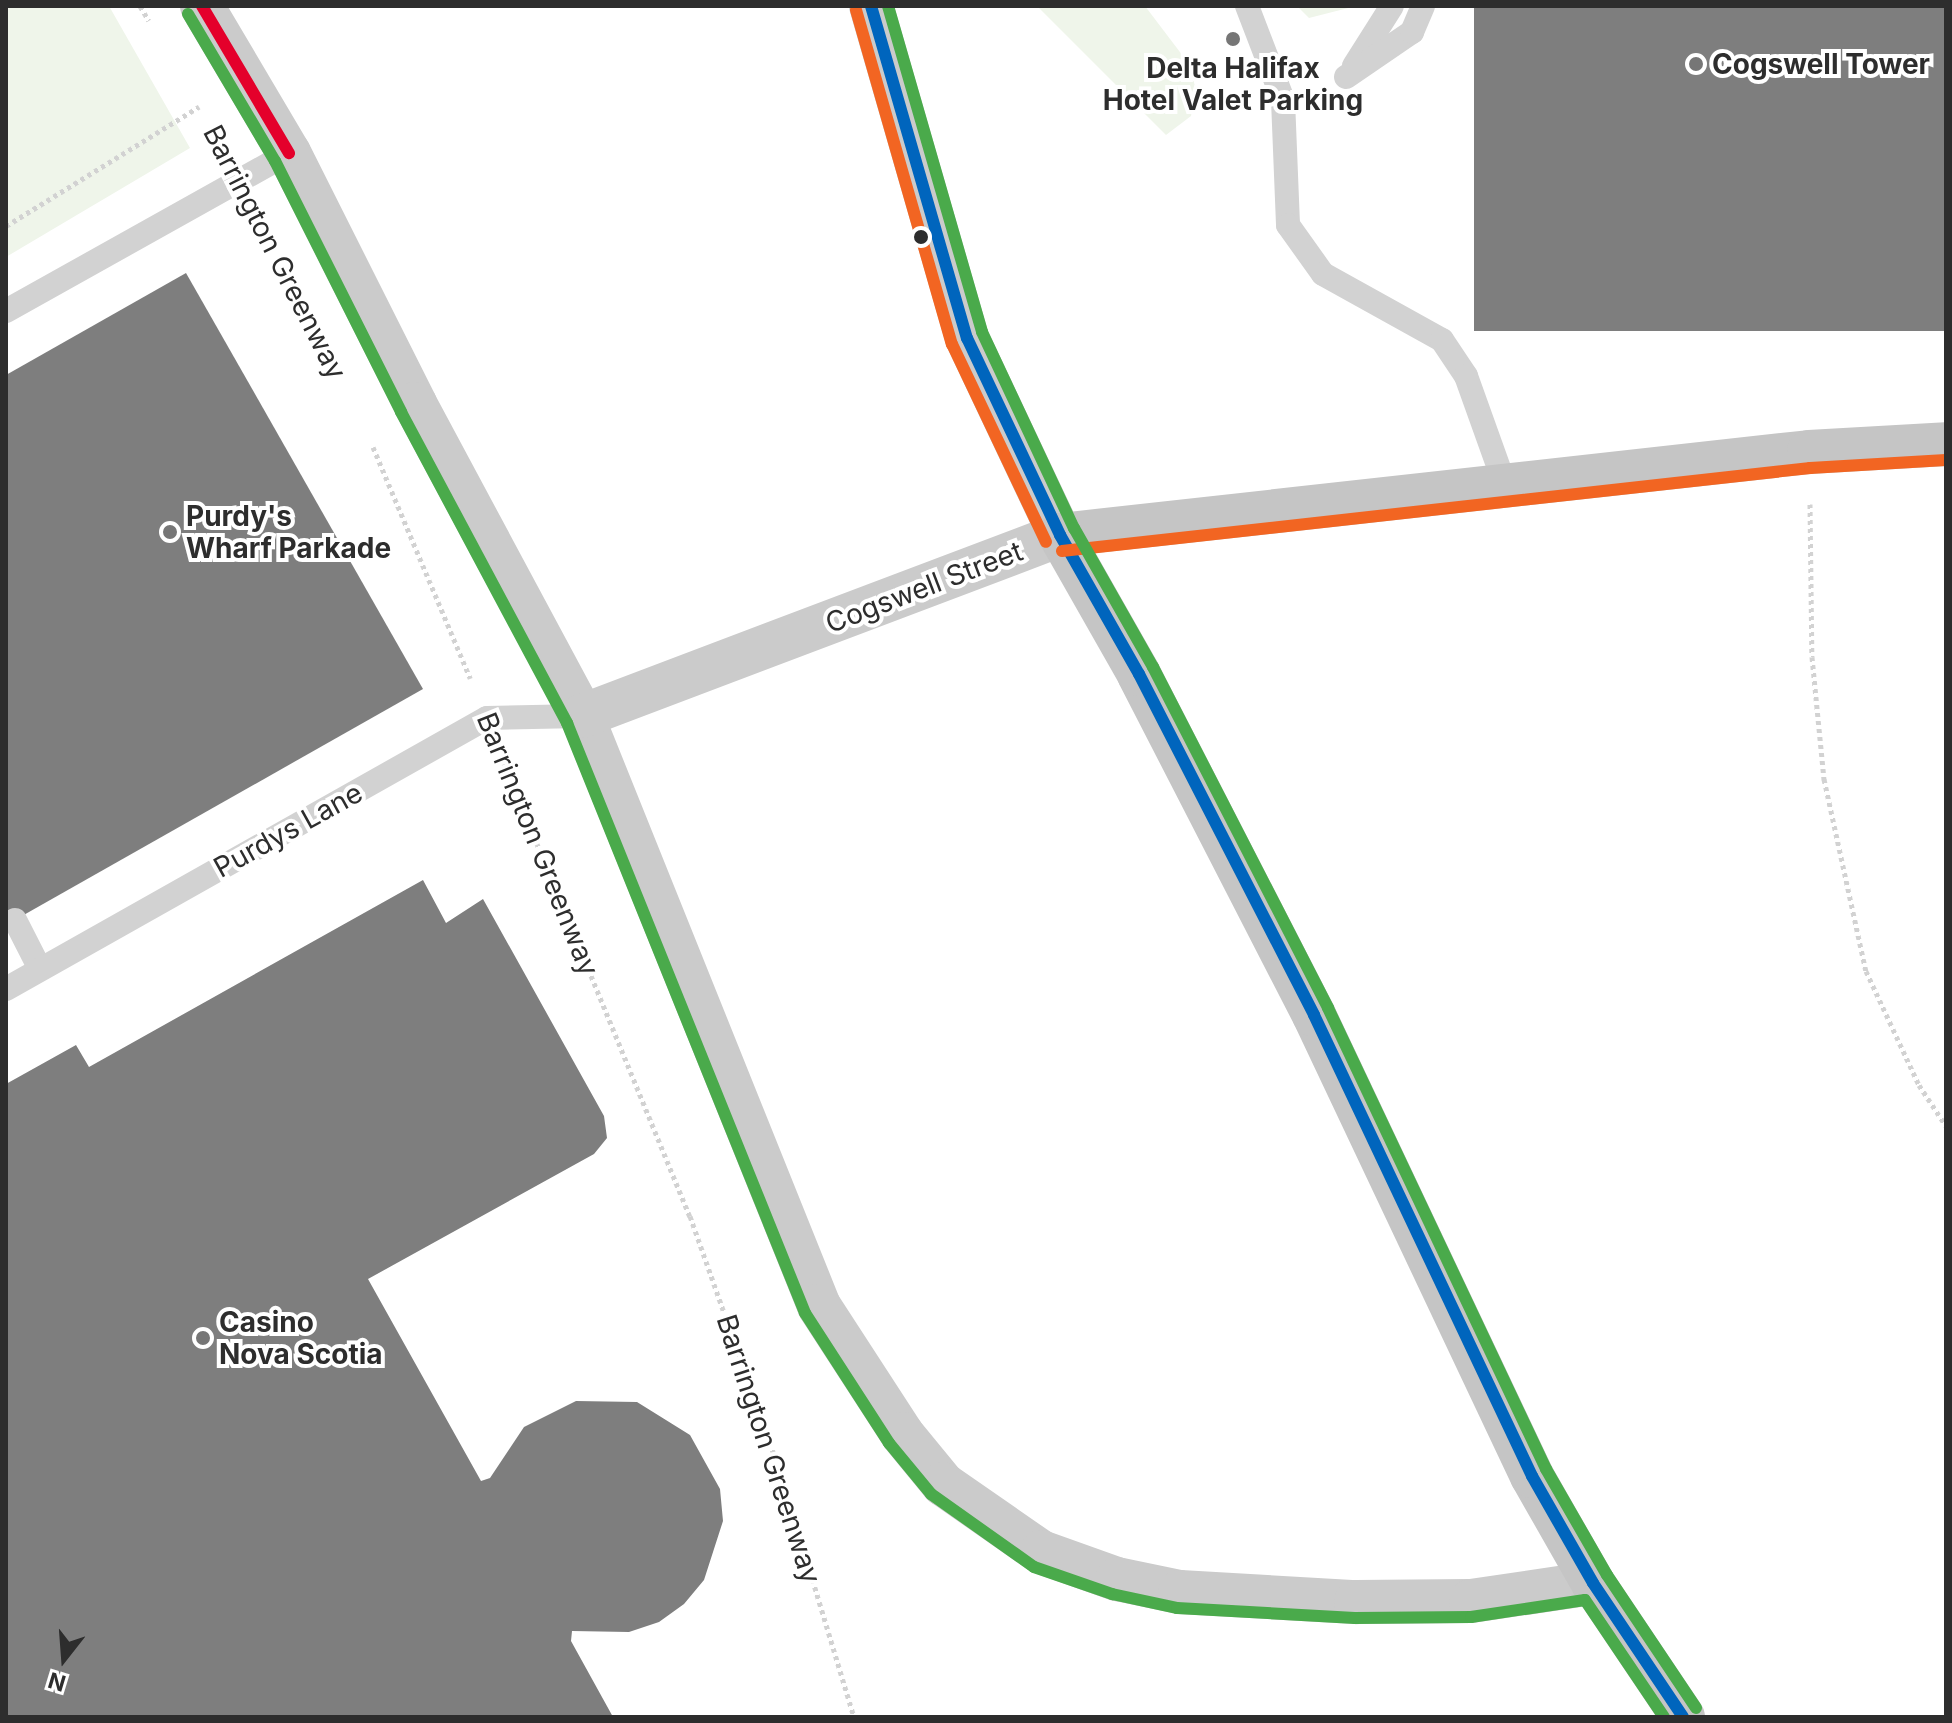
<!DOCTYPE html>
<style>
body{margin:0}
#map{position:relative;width:1952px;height:1723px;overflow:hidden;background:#fff;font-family:Inter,sans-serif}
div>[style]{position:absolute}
.green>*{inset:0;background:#eff5ea}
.building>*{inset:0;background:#7e7e7e;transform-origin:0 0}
.path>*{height:5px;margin-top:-2.5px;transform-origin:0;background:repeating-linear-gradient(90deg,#d2d2d2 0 4px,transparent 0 8px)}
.lane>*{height:24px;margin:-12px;padding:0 12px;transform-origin:12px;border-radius:12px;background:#d2d2d2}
.secondary>*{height:44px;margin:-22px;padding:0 22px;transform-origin:22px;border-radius:22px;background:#cbcbcb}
.primary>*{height:44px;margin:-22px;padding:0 22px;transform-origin:22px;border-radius:22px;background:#c5c5c5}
.bus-1>*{height:12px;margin:-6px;padding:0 6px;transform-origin:6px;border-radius:6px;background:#0065bd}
.bus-2>*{height:12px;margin:-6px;padding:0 6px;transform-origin:6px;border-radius:6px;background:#f26522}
.bus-3>*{height:12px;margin:-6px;padding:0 6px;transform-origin:6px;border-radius:6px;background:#4aaa4b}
.bus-4>*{height:12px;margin:-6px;padding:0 6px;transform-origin:6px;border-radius:6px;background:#4aaa4b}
.bus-5>*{height:12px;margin:-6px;padding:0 6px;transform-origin:6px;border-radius:6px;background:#e4002b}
.dots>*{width:22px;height:22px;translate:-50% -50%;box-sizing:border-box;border:4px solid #fff;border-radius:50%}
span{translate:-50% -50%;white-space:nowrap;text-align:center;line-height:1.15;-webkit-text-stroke:8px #fff;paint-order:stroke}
.poi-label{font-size:28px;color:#2d2d2d;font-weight:700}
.left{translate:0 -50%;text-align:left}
.street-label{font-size:28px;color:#2d2d2d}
.frame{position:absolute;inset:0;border:8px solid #2d2d2d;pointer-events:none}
.north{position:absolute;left:24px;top:1619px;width:80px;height:80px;-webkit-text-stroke:6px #fff;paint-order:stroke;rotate:197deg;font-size:22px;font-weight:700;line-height:32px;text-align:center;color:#2d2d2d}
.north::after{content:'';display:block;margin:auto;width:28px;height:36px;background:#2d2d2d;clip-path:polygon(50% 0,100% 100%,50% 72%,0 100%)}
</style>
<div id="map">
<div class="green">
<i style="clip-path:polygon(6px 6px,109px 6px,190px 148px,6px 257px)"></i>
<i style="clip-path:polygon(1037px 6px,1145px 6px,1189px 64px,1196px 90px,1191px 116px,1166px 135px)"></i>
<i style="clip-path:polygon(1297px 6px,1356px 6px,1309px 18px)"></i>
</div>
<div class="building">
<i style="left:1474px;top:6px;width:472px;height:325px"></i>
<i style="clip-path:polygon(186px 273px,423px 689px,6px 925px,6px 375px)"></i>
<i style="clip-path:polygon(423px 880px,446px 923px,483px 899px,604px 1116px,607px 1138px,594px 1154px,368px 1279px,481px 1481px,490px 1478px,524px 1427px,576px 1401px,637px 1402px,690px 1435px,720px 1489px,723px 1521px,704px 1580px,684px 1604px,659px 1622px,629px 1632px,572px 1631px,571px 1641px,613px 1717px,6px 1717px,6px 1084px,76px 1045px,89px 1067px)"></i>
</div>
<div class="path">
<i style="left:140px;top:6px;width:17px;rotate:59deg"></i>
<i style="left:6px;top:226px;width:227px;rotate:-31.7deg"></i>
<i style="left:373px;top:447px;width:251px;rotate:67.2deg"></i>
<i style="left:1810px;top:504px;width:153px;rotate:89.3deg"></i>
<i style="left:1812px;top:657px;width:123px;rotate:84.4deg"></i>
<i style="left:1824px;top:779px;width:197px;rotate:77.7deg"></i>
<i style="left:1866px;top:971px;width:126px;rotate:65.1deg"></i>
<i style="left:1919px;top:1085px;width:49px;rotate:56.6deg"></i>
<i style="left:503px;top:761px;width:492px;rotate:67.7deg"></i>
<i style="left:690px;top:1216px;width:271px;rotate:70.6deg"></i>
<i style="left:780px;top:1472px;width:256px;rotate:73.2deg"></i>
</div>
<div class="lane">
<i style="left:1247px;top:6px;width:101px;rotate:69deg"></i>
<i style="left:1283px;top:100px;width:125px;rotate:87.7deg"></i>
<i style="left:1288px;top:225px;width:60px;rotate:54.5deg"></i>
<i style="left:1323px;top:274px;width:136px;rotate:29deg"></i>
<i style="left:1442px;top:340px;width:43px;rotate:56.3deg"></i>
<i style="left:1466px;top:376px;width:116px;rotate:70.3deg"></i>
<i style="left:1354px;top:66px;width:71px;rotate:-57.7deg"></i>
<i style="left:1346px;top:77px;width:80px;rotate:-34.3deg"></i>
<i style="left:1412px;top:32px;width:28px;rotate:-67deg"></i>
<i style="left:6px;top:311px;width:324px;rotate:-29.2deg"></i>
<i style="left:15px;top:920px;width:55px;rotate:63deg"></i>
<i style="left:6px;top:989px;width:552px;rotate:-29.4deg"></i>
<i style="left:487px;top:718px;width:95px;rotate:-1.2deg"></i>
</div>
<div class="secondary">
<i style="left:202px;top:6px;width:171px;rotate:59.4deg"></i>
<i style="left:289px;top:153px;width:281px;rotate:63.3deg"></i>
<i style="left:415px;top:404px;width:354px;rotate:61.8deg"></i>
<i style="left:582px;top:716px;width:636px;rotate:68.11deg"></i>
<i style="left:819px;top:1306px;width:153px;rotate:57deg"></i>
<i style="left:902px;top:1434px;width:65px;rotate:50.6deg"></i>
<i style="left:943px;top:1484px;width:119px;rotate:34.8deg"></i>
<i style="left:1041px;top:1552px;width:81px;rotate:19.6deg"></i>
<i style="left:1117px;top:1579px;width:64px;rotate:11.7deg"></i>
<i style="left:1180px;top:1592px;width:176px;rotate:3.3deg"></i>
<i style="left:1356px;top:1602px;width:115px;rotate:-0.5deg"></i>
<i style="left:1471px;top:1601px;width:123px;rotate:-8.4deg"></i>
<i style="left:582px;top:716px;width:511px;rotate:-20.74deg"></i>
<i style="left:1060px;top:535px;width:218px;rotate:-115.3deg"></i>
<i style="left:967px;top:338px;width:346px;rotate:-106.1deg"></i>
</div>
<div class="primary">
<i style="left:1683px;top:1717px;width:161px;rotate:-123.9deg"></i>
<i style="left:1593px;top:1583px;width:123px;rotate:-119.7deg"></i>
<i style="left:1532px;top:1476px;width:510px;rotate:-115.31deg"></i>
<i style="left:1314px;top:1015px;width:383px;rotate:-117.2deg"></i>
<i style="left:1139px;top:674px;width:160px;rotate:-119.6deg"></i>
<i style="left:1060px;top:535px;width:754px;rotate:-6.32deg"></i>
<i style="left:1809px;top:452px;width:137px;rotate:-3.3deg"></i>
</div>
<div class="bus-1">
<i style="left:871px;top:6px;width:346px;rotate:73.9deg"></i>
<i style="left:967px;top:338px;width:218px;rotate:64.7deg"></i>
<i style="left:1060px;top:535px;width:160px;rotate:60.4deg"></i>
<i style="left:1139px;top:674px;width:383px;rotate:62.8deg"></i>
<i style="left:1314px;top:1015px;width:510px;rotate:64.69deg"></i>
<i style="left:1532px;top:1476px;width:123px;rotate:60.3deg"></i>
<i style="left:1593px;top:1583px;width:161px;rotate:56.1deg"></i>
</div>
<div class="bus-2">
<i style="left:856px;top:10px;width:348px;rotate:74deg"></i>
<i style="left:952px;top:344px;width:219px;rotate:64.6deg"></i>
<i style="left:1062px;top:551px;width:753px;rotate:-6.33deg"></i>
<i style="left:1810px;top:468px;width:136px;rotate:-3.4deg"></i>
</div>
<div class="bus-3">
<i style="left:188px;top:14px;width:171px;rotate:59.4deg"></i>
<i style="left:275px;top:161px;width:281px;rotate:63.3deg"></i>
<i style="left:401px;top:412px;width:353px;rotate:61.9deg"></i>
<i style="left:567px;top:723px;width:636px;rotate:68.03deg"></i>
<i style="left:805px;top:1313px;width:155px;rotate:57.1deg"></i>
<i style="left:889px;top:1443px;width:66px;rotate:50.5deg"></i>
<i style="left:931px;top:1494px;width:126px;rotate:35.3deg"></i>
<i style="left:1034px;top:1567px;width:83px;rotate:19.1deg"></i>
<i style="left:1112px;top:1594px;width:66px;rotate:12.2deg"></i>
<i style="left:1177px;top:1608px;width:178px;rotate:3.2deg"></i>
<i style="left:1355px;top:1618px;width:116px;rotate:-0.5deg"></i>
<i style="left:1471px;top:1617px;width:115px;rotate:-8.5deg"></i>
<i style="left:1585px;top:1600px;width:141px;rotate:56deg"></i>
</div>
<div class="bus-4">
<i style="left:888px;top:6px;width:339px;rotate:73.9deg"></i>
<i style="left:982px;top:332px;width:217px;rotate:64.9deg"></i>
<i style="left:1074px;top:528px;width:160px;rotate:60.4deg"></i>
<i style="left:1153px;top:667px;width:383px;rotate:62.8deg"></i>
<i style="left:1328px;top:1008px;width:510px;rotate:64.69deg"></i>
<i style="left:1546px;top:1469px;width:122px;rotate:60.1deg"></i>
<i style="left:1607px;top:1575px;width:160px;rotate:56.2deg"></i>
</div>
<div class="bus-5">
<i style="left:202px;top:6px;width:171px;rotate:59.4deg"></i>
</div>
<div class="dots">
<i style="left:1233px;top:39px;background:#767676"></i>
<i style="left:1696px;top:64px;background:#767676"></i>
<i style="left:921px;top:237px;background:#2d2d2d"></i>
<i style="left:170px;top:532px;background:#767676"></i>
<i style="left:203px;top:1338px;background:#767676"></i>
</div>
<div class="poi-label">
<span class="left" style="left:1712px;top:64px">Cogswell Tower</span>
<span style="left:1233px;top:84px">Delta Halifax<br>Hotel Valet Parking</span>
<span class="left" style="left:186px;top:532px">Purdy's<br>Wharf Parkade</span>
<span class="left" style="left:219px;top:1338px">Casino<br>Nova Scotia</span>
</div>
<div class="street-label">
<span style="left:275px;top:252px;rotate:63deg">Barrington Greenway</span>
<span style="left:924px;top:587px;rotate:-21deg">Cogswell Street</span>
<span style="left:288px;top:830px;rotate:-29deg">Purdys Lane</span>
<span style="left:538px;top:844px;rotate:68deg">Barrington Greenway</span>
<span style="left:769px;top:1449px;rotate:72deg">Barrington Greenway</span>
</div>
<div class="frame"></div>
<div class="north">N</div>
</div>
